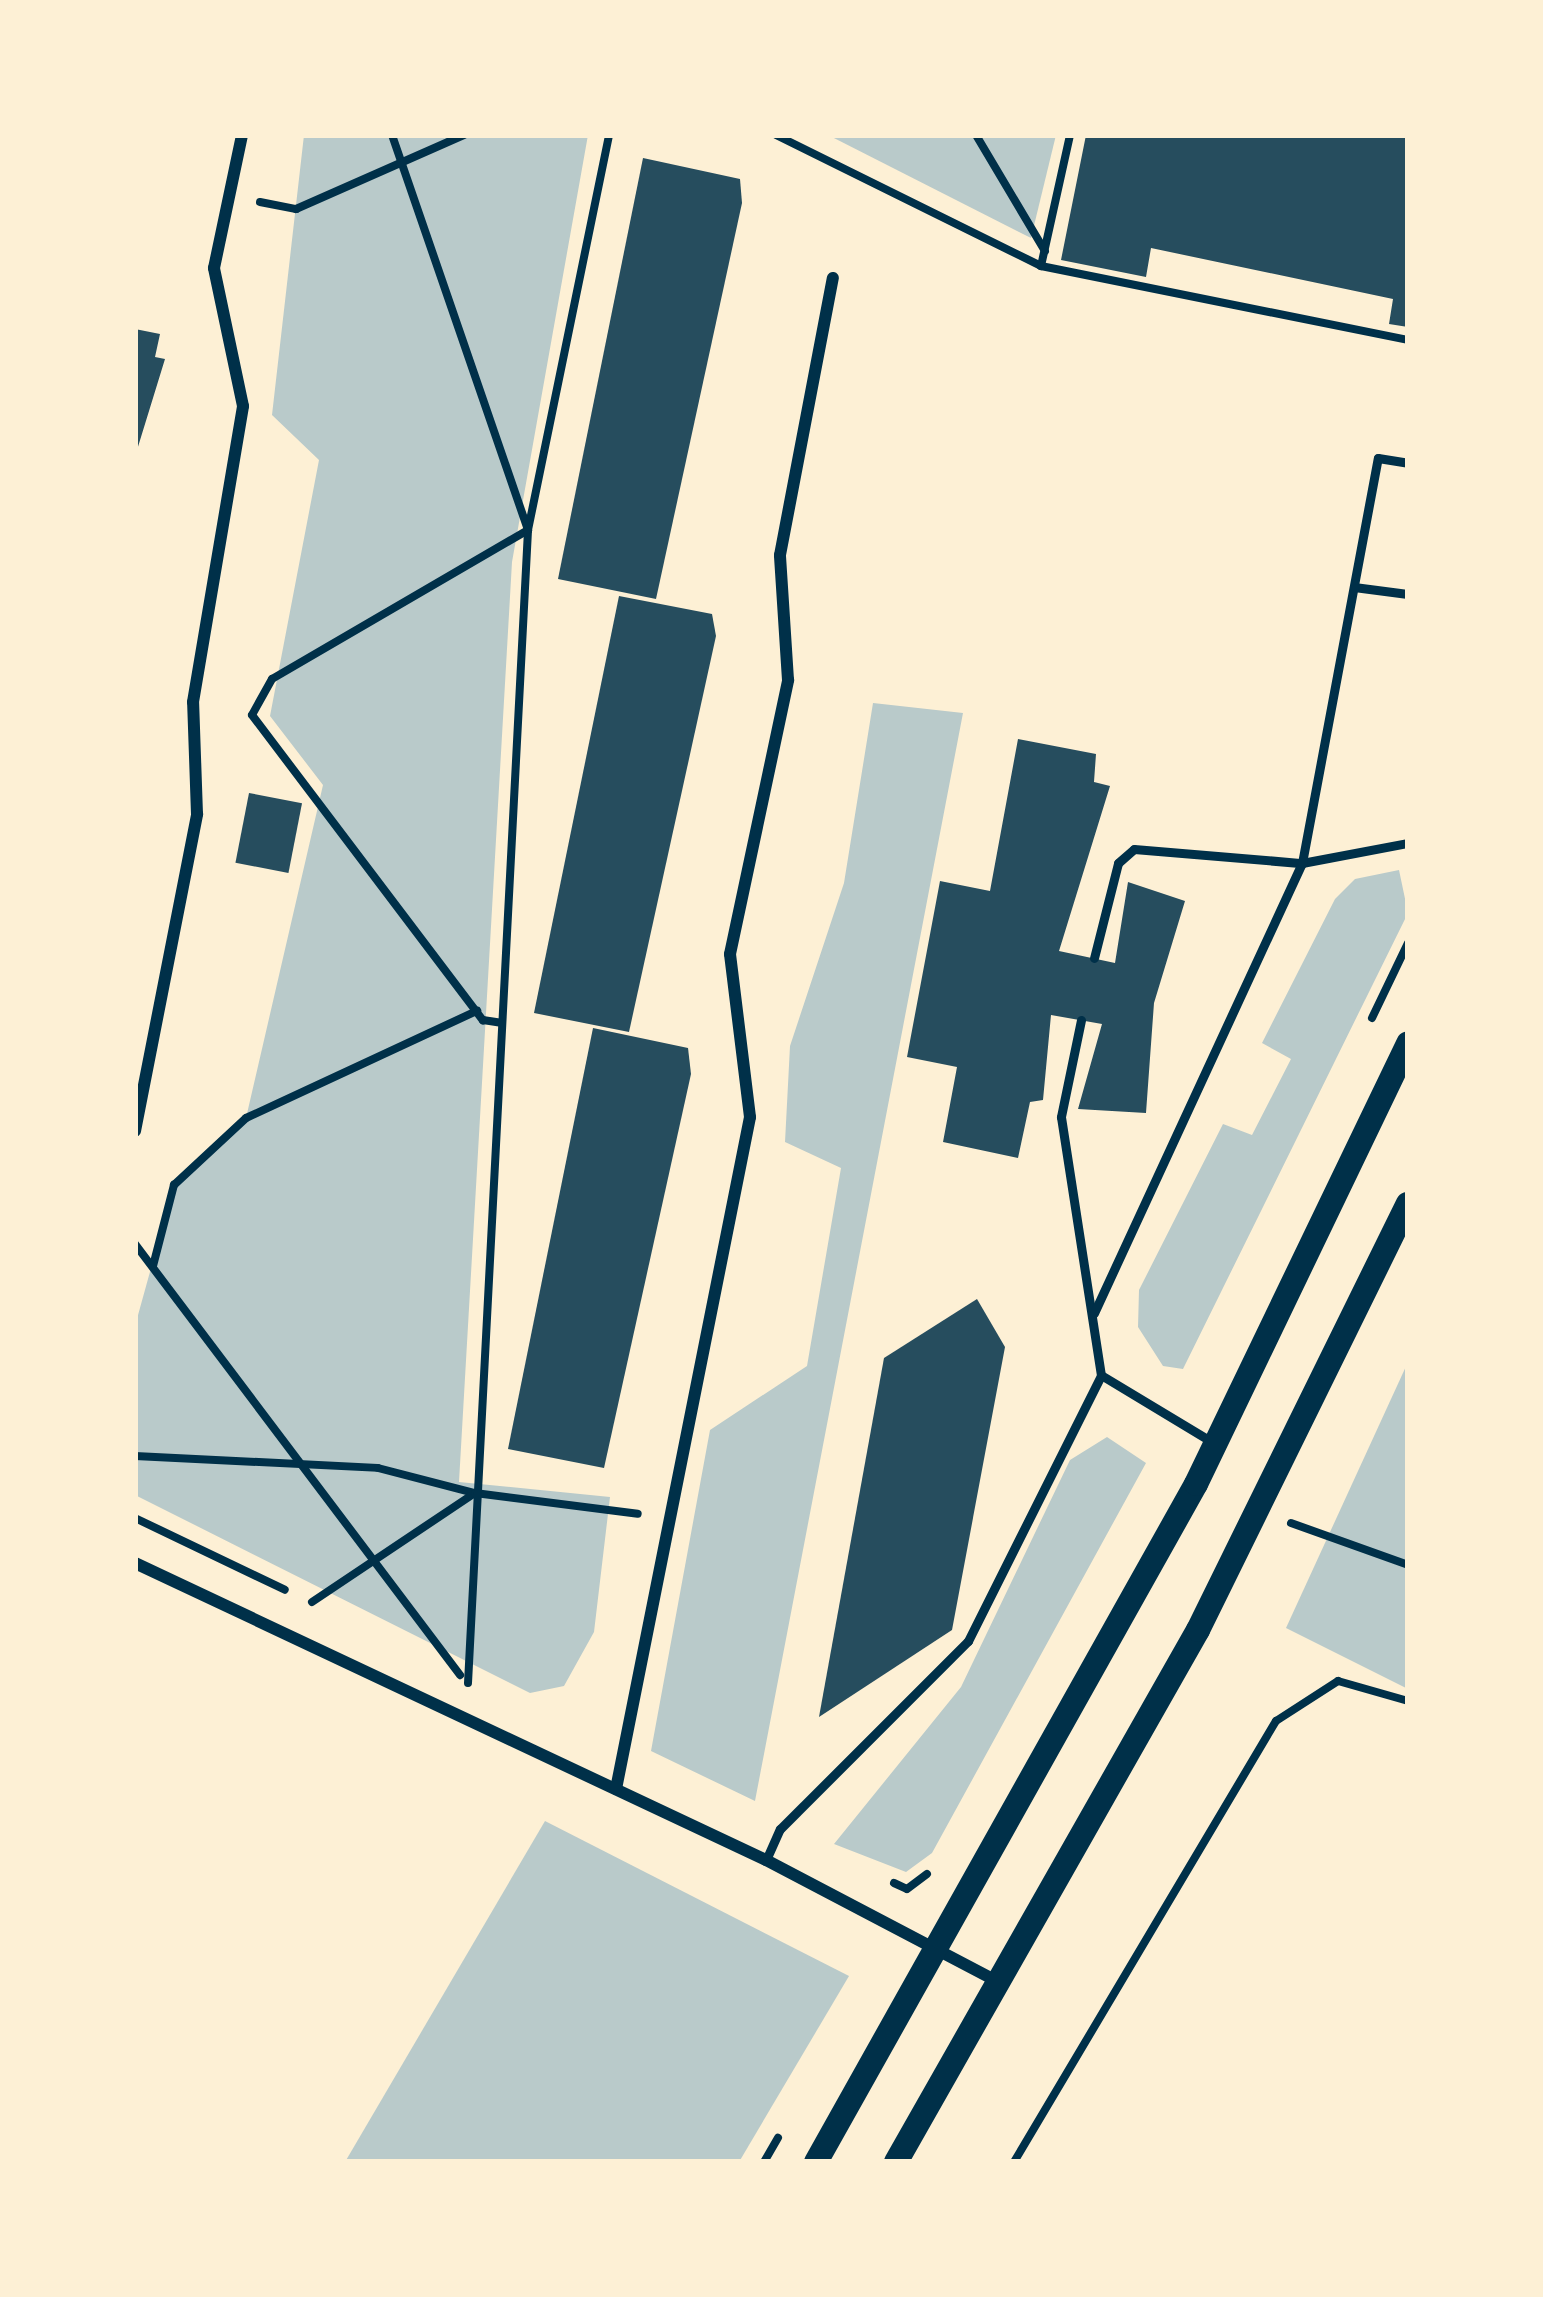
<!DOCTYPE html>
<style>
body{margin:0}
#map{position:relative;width:1543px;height:2297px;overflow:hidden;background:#fdf0d5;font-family:Mulish,sans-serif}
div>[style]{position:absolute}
.green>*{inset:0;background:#b9caca}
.building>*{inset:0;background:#264d5e;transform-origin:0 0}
.path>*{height:8px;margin:-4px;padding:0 4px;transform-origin:4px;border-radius:4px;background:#003049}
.service>*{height:9px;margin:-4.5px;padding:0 4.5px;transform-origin:4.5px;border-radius:4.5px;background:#003049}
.minor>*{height:12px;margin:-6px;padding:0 6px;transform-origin:6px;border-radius:6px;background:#003049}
.secondary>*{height:24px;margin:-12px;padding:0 12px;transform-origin:12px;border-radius:12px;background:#003049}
span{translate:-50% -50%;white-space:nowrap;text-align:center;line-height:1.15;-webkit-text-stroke:10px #fdf0d5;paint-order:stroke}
.frame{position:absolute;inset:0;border:138px solid #fdf0d5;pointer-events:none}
</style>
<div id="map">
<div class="green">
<i style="clip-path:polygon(304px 135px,588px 135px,512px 562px,459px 1482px,610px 1497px,594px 1632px,564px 1686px,530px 1693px,135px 1495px,135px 1326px,174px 1185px,246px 1118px,323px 785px,270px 716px,319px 460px,272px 415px)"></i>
<i style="clip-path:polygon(828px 135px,1056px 135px,1031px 238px)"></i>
<i style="clip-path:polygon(873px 703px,963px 713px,755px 1801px,651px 1751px,710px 1430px,807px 1366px,841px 1168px,785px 1142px,790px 1046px,844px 883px)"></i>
<i style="clip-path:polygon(1399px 870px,1408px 913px,1183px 1369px,1163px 1366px,1138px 1327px,1139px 1290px,1223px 1124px,1252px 1135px,1291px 1059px,1262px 1043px,1335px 899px,1355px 879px)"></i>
<i style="clip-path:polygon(1408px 1362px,1408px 1689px,1286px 1628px)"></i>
<i style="clip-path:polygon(1107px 1437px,1146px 1463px,932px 1853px,906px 1872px,834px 1844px,961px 1687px,1070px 1460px)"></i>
<i style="clip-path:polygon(545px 1821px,849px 1976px,739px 2162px,345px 2162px)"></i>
</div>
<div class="building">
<i style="clip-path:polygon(1086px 135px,1408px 135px,1408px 327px,1389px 324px,1393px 299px,1151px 248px,1146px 277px,1061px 260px)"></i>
<i style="clip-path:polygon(643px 158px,740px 179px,742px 203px,656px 599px,558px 579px)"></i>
<i style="clip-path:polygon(135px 329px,160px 334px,155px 357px,165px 359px,137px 450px)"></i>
<i style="clip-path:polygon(619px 596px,712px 614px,716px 636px,629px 1032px,534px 1013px)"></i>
<i style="clip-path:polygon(1018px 739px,1096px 754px,1094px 782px,1110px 786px,1059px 951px,1115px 963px,1128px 882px,1185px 901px,1154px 1003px,1146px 1113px,1078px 1109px,1102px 1024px,1051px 1015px,1043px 1100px,1030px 1102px,1018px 1158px,943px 1142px,957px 1067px,907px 1057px,940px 881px,990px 891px)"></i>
<i style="left:249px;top:793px;width:54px;height:71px;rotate:11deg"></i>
<i style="clip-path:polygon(593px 1028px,688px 1048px,691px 1074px,604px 1468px,508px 1449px)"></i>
<i style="clip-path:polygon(977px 1299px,1005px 1347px,952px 1630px,819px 1717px,884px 1358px)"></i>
</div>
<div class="path">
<i style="left:392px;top:135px;width:418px;rotate:71deg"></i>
<i style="left:528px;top:530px;width:296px;rotate:149.8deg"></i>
<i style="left:272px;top:679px;width:41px;rotate:119.1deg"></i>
<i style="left:252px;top:715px;width:383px;rotate:52.9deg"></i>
<i style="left:483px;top:1020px;width:18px;rotate:9deg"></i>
<i style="left:776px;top:135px;width:296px;rotate:26.3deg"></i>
<i style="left:1041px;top:266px;width:374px;rotate:11.4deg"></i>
<i style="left:976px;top:135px;width:135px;rotate:59.3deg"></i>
<i style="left:260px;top:202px;width:37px;rotate:11deg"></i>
<i style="left:296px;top:209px;width:184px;rotate:-23.8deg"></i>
<i style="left:1041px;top:266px;width:134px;rotate:-77.5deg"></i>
<i style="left:1372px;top:1018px;width:83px;rotate:-64.4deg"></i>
<i style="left:135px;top:1244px;width:540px;rotate:52.98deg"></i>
<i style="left:153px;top:1266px;width:84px;rotate:-75.5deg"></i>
<i style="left:174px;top:1185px;width:98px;rotate:-42.9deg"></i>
<i style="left:246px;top:1118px;width:255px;rotate:-24.9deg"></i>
<i style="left:135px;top:1456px;width:243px;rotate:2.8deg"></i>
<i style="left:378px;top:1468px;width:100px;rotate:14.5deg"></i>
<i style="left:135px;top:1518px;width:166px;rotate:25.6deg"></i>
<i style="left:1291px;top:1523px;width:124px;rotate:19.7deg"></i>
<i style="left:312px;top:1602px;width:196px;rotate:-33.8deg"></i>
<i style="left:475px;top:1493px;width:164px;rotate:7.3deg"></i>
<i style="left:468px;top:1683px;width:1155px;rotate:-87.02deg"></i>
<i style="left:528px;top:530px;width:403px;rotate:-78.4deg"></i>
<i style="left:894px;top:1883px;width:14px;rotate:25deg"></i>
<i style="left:907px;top:1889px;width:25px;rotate:-37deg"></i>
<i style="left:764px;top:2162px;width:28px;rotate:-60deg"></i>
<i style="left:1014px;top:2162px;width:513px;rotate:-59.29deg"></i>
<i style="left:1276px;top:1721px;width:74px;rotate:-32.8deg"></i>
<i style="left:1338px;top:1681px;width:73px;rotate:15.9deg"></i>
</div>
<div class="service">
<i style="left:1354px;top:587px;width:54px;rotate:7.4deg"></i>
<i style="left:1094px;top:958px;width:98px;rotate:-75.8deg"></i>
<i style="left:1118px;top:863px;width:21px;rotate:-41deg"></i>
<i style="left:1134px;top:849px;width:169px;rotate:4.8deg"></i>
<i style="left:1302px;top:863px;width:108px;rotate:-10.7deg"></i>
<i style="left:1081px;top:1020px;width:99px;rotate:101.7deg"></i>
<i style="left:1061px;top:1117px;width:261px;rotate:81.2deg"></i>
<i style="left:1101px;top:1375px;width:130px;rotate:31.1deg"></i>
<i style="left:1094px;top:1313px;width:496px;rotate:-65.2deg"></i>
<i style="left:1302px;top:863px;width:412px;rotate:-79.4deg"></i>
<i style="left:1378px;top:458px;width:30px;rotate:9deg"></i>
<i style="left:766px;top:1860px;width:34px;rotate:-66deg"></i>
<i style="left:780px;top:1829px;width:266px;rotate:-45deg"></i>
<i style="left:968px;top:1641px;width:297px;rotate:-63.4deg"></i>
</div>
<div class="minor">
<i style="left:135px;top:1131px;width:323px;rotate:-78.9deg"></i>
<i style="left:197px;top:814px;width:112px;rotate:-92deg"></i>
<i style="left:193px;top:702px;width:300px;rotate:-80.4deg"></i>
<i style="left:243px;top:406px;width:141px;rotate:-101.9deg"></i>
<i style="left:214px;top:268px;width:136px;rotate:-78.1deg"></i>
<i style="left:135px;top:1563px;width:697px;rotate:25.21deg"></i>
<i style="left:766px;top:1860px;width:262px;rotate:27.7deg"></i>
<i style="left:616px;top:1789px;width:685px;rotate:-78.72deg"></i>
<i style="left:750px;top:1117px;width:164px;rotate:-97deg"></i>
<i style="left:730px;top:954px;width:280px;rotate:-78deg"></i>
<i style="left:788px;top:680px;width:125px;rotate:-93.7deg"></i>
<i style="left:780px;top:555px;width:282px;rotate:-79.2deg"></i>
</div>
<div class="secondary">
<i style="left:816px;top:2162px;width:777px;rotate:-60.73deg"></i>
<i style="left:1196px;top:1484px;width:489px;rotate:-64.3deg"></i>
<i style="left:896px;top:2162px;width:612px;rotate:-60.42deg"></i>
<i style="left:1198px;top:1630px;width:475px;rotate:-63.8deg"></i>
</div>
<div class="frame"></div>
</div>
